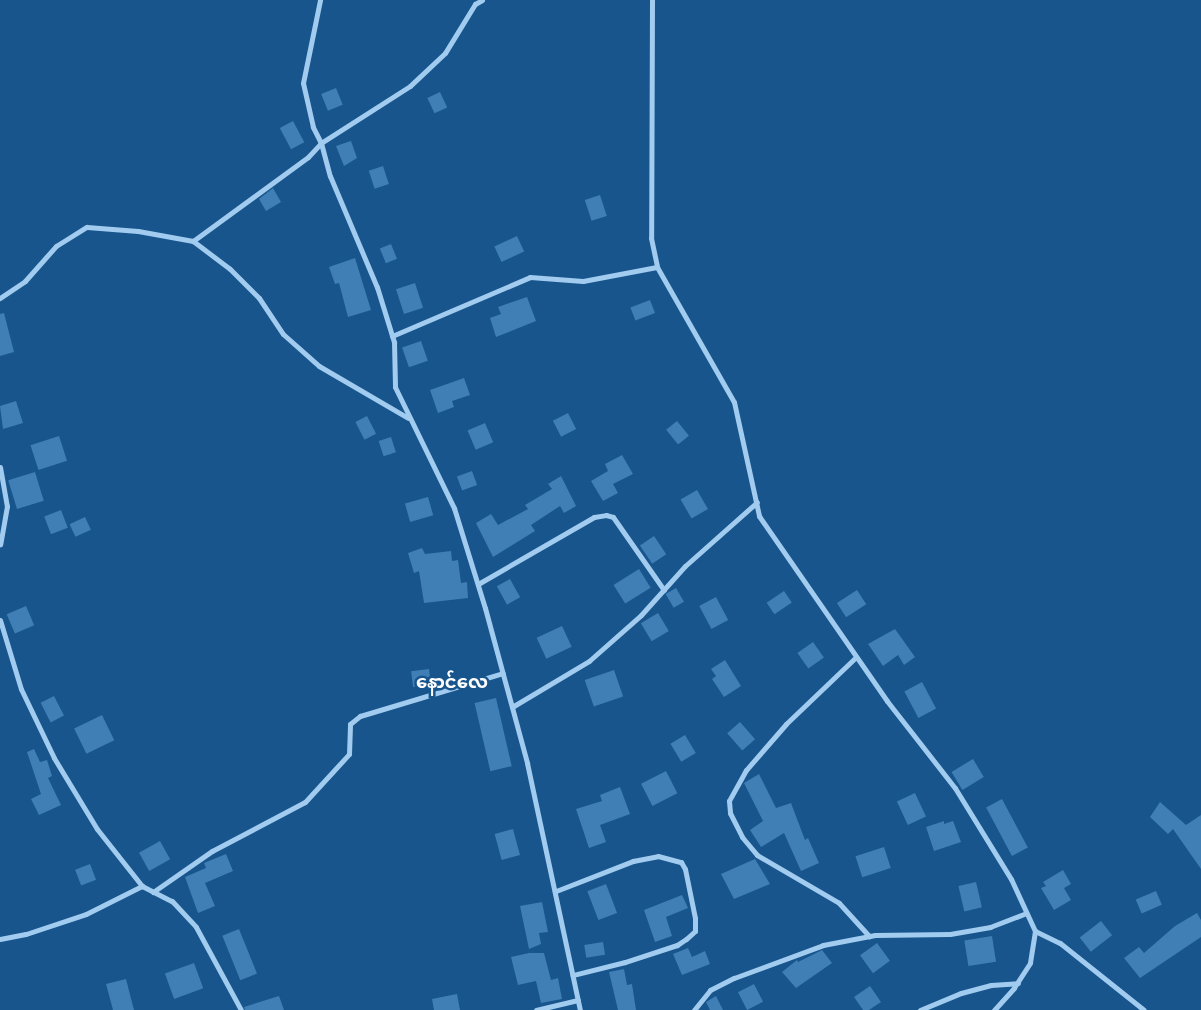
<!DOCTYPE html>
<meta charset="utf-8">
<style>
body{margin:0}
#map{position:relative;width:1201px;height:1010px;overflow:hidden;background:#17558c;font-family:Karla,"Noto Sans Myanmar",sans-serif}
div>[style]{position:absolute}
.building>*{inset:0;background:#3f7fb5;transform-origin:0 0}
.street>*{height:5px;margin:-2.5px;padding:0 2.5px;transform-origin:2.5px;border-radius:2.5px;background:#a1cbef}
span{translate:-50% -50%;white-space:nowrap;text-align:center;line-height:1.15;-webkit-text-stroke:5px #17558c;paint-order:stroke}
.quarter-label{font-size:18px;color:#fff;font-weight:700}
</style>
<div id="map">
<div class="building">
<i style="left:336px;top:88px;width:18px;height:16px;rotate:68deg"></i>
<i style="left:440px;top:92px;width:17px;height:14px;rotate:65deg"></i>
<i style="left:293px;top:121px;width:24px;height:15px;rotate:62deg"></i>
<i style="clip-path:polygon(351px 141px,357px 158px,344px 166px,336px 146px)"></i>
<i style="left:383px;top:166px;width:19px;height:15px;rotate:72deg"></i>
<i style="clip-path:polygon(273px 188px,281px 202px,266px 211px,259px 199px)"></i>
<i style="left:600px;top:195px;width:22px;height:16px;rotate:72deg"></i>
<i style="left:517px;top:236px;width:17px;height:25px;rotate:65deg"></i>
<i style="left:391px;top:244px;width:16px;height:12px;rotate:68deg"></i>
<i style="clip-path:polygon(355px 258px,371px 310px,348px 317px,339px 283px,335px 284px,329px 267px)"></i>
<i style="left:415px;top:283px;width:26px;height:20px;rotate:72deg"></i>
<i style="clip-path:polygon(527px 297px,536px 321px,496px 337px,490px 318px,501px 314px,498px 307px)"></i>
<i style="left:650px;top:300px;width:14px;height:21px;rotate:69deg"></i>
<i style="clip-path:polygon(4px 313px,14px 352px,0 356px,0 314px)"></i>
<i style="left:421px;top:341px;width:21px;height:20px;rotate:71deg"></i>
<i style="clip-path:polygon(464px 378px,470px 395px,452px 401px,454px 407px,438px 413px,430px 390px)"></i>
<i style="clip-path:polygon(16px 401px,23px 423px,3px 429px,0 406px)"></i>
<i style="left:568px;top:413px;width:18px;height:17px;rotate:63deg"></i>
<i style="left:367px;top:416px;width:20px;height:13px;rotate:63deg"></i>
<i style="left:677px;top:421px;width:19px;height:14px;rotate:51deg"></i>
<i style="left:485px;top:423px;width:21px;height:19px;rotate:67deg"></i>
<i style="left:59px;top:436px;width:26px;height:30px;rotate:72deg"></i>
<i style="left:391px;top:437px;width:16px;height:13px;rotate:72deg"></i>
<i style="clip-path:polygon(622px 455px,633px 474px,613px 484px,618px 493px,603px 501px,591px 481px,608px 471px,605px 464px)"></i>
<i style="left:472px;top:471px;width:15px;height:16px;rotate:70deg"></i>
<i style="left:35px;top:472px;width:30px;height:28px;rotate:73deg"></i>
<i style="clip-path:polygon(561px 476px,576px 506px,564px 513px,560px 506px,531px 525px,535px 531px,493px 557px,476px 523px,491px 514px,498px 525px,528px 509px,525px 505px,552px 489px,548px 484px)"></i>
<i style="left:697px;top:490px;width:22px;height:19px;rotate:60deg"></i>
<i style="left:428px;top:497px;width:19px;height:24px;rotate:74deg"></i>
<i style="left:61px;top:510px;width:19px;height:18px;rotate:69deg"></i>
<i style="left:85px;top:517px;width:14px;height:17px;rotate:65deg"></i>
<i style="left:654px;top:536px;width:22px;height:17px;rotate:56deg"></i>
<i style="clip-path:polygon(422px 548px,425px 554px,451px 551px,452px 561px,458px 560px,461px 583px,467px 582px,468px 598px,424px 603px,419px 571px,414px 573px,408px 553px)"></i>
<i style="left:639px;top:569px;width:22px;height:30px;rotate:58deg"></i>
<i style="left:510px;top:579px;width:21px;height:15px;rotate:61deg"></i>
<i style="left:676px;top:588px;width:16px;height:12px;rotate:60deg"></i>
<i style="left:857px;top:590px;width:17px;height:24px;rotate:57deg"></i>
<i style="left:784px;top:591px;width:14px;height:21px;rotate:56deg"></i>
<i style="left:716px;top:597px;width:26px;height:19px;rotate:62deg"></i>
<i style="left:26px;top:606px;width:21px;height:21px;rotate:67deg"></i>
<i style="left:658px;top:613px;width:21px;height:20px;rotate:59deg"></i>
<i style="left:562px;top:626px;width:23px;height:28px;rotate:65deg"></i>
<i style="clip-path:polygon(895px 629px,915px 657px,904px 665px,898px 655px,883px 666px,868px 644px)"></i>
<i style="left:813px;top:642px;width:19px;height:19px;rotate:55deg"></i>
<i style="clip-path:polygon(725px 660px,741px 686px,724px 697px,712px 679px,716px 676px,711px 669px)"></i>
<i style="left:429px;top:669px;width:16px;height:18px;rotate:83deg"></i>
<i style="left:614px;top:670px;width:28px;height:31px;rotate:71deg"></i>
<i style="left:922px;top:682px;width:30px;height:20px;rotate:62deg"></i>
<i style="left:54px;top:696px;width:22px;height:15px;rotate:63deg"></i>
<i style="left:496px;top:698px;width:70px;height:22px;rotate:77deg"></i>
<i style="left:102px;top:715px;width:28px;height:31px;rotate:64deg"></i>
<i style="left:740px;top:722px;width:23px;height:17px;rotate:49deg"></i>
<i style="left:685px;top:735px;width:21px;height:17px;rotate:59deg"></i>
<i style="clip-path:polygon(34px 749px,40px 762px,47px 760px,52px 776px,48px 778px,61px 805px,39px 815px,31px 799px,41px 794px,27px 752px)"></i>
<i style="left:973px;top:759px;width:21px;height:25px;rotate:59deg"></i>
<i style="left:666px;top:771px;width:25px;height:28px;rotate:63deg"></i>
<i style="clip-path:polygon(759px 774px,776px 808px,791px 803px,805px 840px,808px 838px,819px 863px,801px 871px,784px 833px,761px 847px,750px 830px,763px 821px,744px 783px)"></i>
<i style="clip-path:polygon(620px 787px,630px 814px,600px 825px,606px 842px,589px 848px,576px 809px,602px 801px,600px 795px)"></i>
<i style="left:915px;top:793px;width:26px;height:20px;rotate:65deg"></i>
<i style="left:1002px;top:799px;width:55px;height:18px;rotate:62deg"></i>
<i style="clip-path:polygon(1160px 802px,1186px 825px,1201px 815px,1201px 869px,1173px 829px,1168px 834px,1150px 817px)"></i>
<i style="clip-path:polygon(944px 821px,944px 824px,953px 821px,961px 842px,934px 851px,926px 827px)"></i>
<i style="left:513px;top:829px;width:27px;height:19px;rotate:75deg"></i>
<i style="left:160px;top:841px;width:21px;height:24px;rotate:61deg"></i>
<i style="left:884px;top:847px;width:22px;height:30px;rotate:72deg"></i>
<i style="clip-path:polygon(226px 854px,233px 871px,205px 883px,215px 906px,198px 913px,185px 877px,206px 868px,204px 863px)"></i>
<i style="clip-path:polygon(755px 859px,770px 884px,734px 899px,721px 874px)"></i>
<i style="left:90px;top:864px;width:17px;height:16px;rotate:69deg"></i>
<i style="clip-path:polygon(1063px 870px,1071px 884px,1064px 888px,1071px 900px,1054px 910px,1041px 888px,1046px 886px,1043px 882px)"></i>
<i style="left:976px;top:882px;width:26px;height:18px;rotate:77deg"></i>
<i style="left:606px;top:884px;width:31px;height:20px;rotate:69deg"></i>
<i style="left:1156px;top:891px;width:15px;height:22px;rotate:67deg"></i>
<i style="clip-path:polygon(682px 895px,688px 908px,666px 917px,672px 936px,655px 942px,644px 910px)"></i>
<i style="clip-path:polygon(542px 902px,548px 932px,539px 933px,541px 944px,529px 949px,520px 906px)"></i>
<i style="clip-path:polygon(1197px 913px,1201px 920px,1201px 937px,1140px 978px,1124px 958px,1139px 947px,1144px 953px,1175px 926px)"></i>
<i style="left:1101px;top:921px;width:18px;height:27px;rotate:52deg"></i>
<i style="left:239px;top:929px;width:48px;height:18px;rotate:68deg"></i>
<i style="left:992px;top:936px;width:26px;height:28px;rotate:81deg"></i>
<i style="left:603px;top:942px;width:13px;height:19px;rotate:81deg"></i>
<i style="left:877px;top:943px;width:22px;height:21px;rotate:54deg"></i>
<i style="clip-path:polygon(688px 948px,692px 957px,705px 951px,710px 964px,682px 975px,673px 954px)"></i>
<i style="clip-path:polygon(822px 950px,832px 963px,796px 988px,782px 972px,797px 960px,798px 962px)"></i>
<i style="clip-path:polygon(529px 953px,544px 953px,551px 980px,558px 978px,562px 999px,541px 1003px,536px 981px,518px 985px,511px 957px)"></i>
<i style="left:194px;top:963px;width:27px;height:31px;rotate:70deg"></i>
<i style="clip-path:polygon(624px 969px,627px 985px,632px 984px,636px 1010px,618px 1010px,609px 972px)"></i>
<i style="clip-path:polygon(126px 979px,134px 1010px,113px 1010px,106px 984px)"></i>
<i style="left:754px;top:984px;width:20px;height:18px;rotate:63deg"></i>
<i style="clip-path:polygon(870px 986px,881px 1002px,869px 1010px,863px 1010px,854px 997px)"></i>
<i style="clip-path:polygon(457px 994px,460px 1010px,434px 1010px,432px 999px)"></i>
<i style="clip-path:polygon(279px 996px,284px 1010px,245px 1010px,244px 1007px)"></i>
<i style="clip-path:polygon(716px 996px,723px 1010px,710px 1010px,706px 1002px)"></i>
</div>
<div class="street">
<i style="left:482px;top:0;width:8px;rotate:150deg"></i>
<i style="left:475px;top:4px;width:57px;rotate:121.5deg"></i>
<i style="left:445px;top:53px;width:48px;rotate:136.7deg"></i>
<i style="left:410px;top:86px;width:106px;rotate:147.4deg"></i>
<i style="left:321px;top:143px;width:34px;rotate:75deg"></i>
<i style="left:330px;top:176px;width:121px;rotate:67.1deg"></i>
<i style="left:377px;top:287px;width:58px;rotate:72.8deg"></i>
<i style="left:394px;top:342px;width:45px;rotate:88.7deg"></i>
<i style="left:395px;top:387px;width:135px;rotate:64deg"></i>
<i style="left:454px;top:508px;width:105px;rotate:72.8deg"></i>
<i style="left:485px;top:608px;width:161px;rotate:74.8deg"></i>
<i style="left:527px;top:763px;width:253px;rotate:77.9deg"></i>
<i style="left:652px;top:0;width:238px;rotate:90.2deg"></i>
<i style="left:651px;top:238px;width:30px;rotate:78deg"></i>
<i style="left:657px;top:267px;width:155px;rotate:60.3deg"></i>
<i style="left:734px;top:402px;width:117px;rotate:77.6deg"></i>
<i style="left:759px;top:516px;width:225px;rotate:55.3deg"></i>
<i style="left:887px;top:701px;width:110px;rotate:52deg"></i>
<i style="left:955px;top:788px;width:107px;rotate:58.4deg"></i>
<i style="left:1011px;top:879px;width:57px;rotate:65.2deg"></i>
<i style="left:1035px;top:931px;width:32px;rotate:99deg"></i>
<i style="left:1030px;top:963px;width:30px;rotate:123deg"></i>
<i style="left:1014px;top:988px;width:30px;rotate:132deg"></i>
<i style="left:193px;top:241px;width:46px;rotate:37.1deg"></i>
<i style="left:230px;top:269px;width:41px;rotate:45deg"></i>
<i style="left:259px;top:298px;width:43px;rotate:56.3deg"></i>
<i style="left:283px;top:334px;width:48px;rotate:41.6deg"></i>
<i style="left:319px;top:366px;width:103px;rotate:30.3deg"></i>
<i style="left:0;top:298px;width:30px;rotate:-34deg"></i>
<i style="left:25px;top:281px;width:47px;rotate:-48.5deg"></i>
<i style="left:56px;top:246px;width:36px;rotate:-32deg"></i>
<i style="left:87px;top:227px;width:51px;rotate:4.5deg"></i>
<i style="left:138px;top:231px;width:56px;rotate:10.3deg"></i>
<i style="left:193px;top:241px;width:142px;rotate:-36.1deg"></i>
<i style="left:308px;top:157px;width:19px;rotate:-47deg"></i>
<i style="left:321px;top:143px;width:18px;rotate:-117deg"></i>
<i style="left:313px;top:127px;width:45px;rotate:-102.8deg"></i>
<i style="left:303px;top:83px;width:85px;rotate:-78.4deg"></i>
<i style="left:392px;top:336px;width:150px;rotate:-23.1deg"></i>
<i style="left:530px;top:277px;width:53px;rotate:4.3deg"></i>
<i style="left:583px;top:281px;width:75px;rotate:-10.7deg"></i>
<i style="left:0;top:467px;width:40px;rotate:80deg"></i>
<i style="left:7px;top:506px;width:39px;rotate:100deg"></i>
<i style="left:478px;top:584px;width:134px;rotate:-30deg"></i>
<i style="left:594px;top:517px;width:12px;rotate:-9deg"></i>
<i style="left:606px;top:515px;width:7px;rotate:16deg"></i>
<i style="left:613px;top:517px;width:89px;rotate:55.1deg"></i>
<i style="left:0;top:620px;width:72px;rotate:73.1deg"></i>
<i style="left:21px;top:689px;width:76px;rotate:64.4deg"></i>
<i style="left:54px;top:758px;width:83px;rotate:58.8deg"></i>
<i style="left:97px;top:829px;width:73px;rotate:51.7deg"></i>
<i style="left:142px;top:886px;width:34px;rotate:27deg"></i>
<i style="left:172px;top:901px;width:35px;rotate:47deg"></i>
<i style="left:196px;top:927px;width:94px;rotate:61.5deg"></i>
<i style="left:856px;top:657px;width:97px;rotate:136.3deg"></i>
<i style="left:786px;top:724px;width:61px;rotate:131deg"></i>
<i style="left:746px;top:770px;width:35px;rotate:119deg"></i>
<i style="left:729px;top:801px;width:12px;rotate:85deg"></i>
<i style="left:730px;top:813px;width:27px;rotate:63deg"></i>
<i style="left:742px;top:837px;width:23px;rotate:50deg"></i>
<i style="left:757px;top:855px;width:95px;rotate:30.3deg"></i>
<i style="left:839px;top:903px;width:45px;rotate:47.7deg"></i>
<i style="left:512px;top:707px;width:90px;rotate:-30.9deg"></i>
<i style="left:589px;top:661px;width:69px;rotate:-41.5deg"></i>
<i style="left:641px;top:615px;width:66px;rotate:-48.1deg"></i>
<i style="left:685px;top:566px;width:96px;rotate:-41.6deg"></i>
<i style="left:556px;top:891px;width:83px;rotate:-21.3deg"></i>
<i style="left:633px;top:861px;width:25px;rotate:-11deg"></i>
<i style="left:658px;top:856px;width:24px;rotate:15deg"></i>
<i style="left:681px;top:862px;width:8px;rotate:60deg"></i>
<i style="left:685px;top:869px;width:50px;rotate:78.5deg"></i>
<i style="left:695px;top:918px;width:13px;rotate:90deg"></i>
<i style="left:695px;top:931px;width:12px;rotate:138deg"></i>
<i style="left:686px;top:939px;width:11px;rotate:146deg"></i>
<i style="left:677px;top:945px;width:55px;rotate:161.9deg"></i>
<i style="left:625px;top:962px;width:54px;rotate:166deg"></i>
<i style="left:153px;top:892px;width:72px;rotate:-34.8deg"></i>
<i style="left:212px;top:851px;width:105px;rotate:-27.8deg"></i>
<i style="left:305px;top:802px;width:65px;rotate:-47.5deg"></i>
<i style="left:349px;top:754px;width:30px;rotate:-88deg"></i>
<i style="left:350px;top:724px;width:13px;rotate:-39deg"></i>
<i style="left:360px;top:716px;width:149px;rotate:-16.7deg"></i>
<i style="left:1035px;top:931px;width:28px;rotate:26deg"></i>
<i style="left:1060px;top:943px;width:107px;rotate:38.6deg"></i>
<i style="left:0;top:939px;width:26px;rotate:-11deg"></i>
<i style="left:26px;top:934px;width:63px;rotate:-18.4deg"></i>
<i style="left:86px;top:914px;width:63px;rotate:-26.6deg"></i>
<i style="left:536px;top:1010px;width:43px;rotate:-13.4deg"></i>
<i style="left:694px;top:1010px;width:26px;rotate:-51deg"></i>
<i style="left:710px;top:990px;width:27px;rotate:-27deg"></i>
<i style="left:734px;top:978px;width:95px;rotate:-20.3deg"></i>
<i style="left:823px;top:945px;width:53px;rotate:-10.9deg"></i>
<i style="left:875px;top:935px;width:75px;rotate:-0.8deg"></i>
<i style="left:950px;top:934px;width:41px;rotate:-9.9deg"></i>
<i style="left:990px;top:927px;width:39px;rotate:-21deg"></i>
<i style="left:920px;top:1010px;width:44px;rotate:-22.5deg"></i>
<i style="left:961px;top:993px;width:31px;rotate:-15deg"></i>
<i style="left:991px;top:985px;width:27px;rotate:-4deg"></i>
</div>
<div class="quarter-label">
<span style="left:452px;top:682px">နောင်လေ</span>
</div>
</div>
